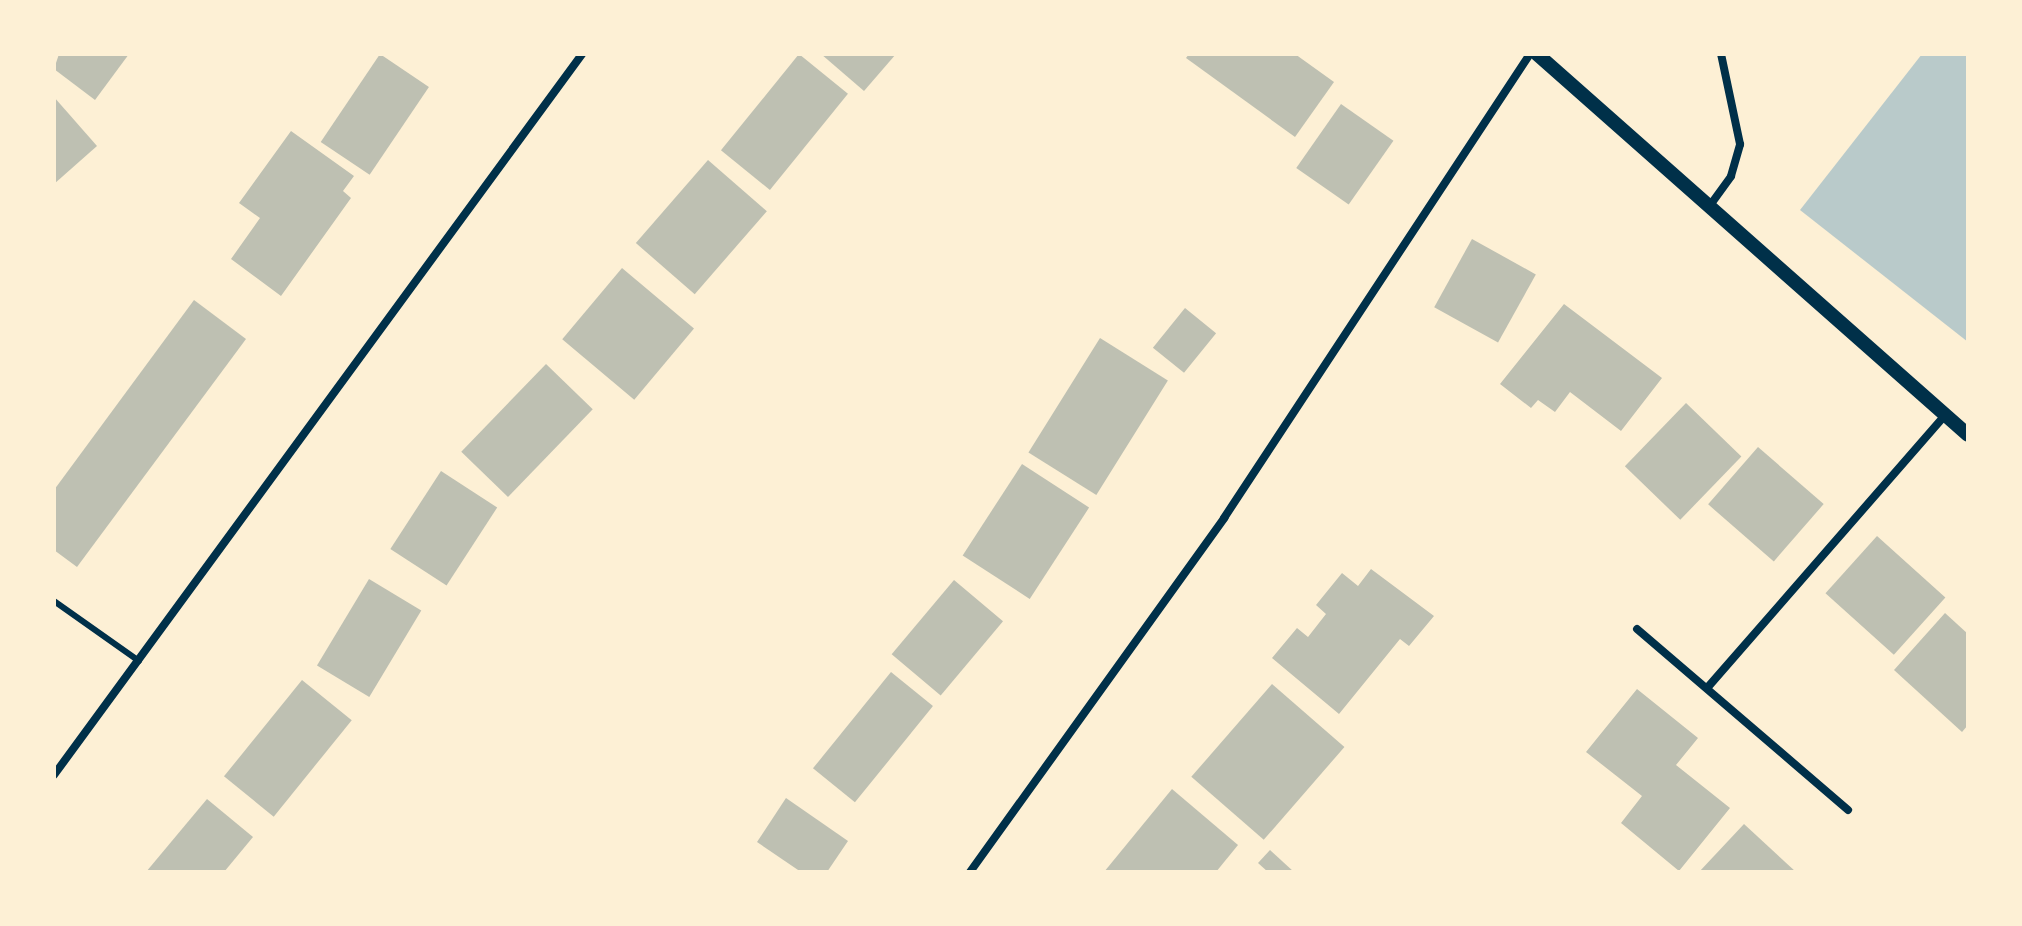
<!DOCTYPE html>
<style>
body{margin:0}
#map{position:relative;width:2022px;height:926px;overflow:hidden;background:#fdf0d5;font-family:Overpass,sans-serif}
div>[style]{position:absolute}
.green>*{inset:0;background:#b9caca}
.building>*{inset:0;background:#bec0b2;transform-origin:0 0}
.service>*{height:6px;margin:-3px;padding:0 3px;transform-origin:3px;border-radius:3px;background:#003049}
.minor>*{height:8px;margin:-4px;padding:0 4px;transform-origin:4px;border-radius:4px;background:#003049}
.tertiary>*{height:14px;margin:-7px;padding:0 7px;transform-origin:7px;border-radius:7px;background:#003049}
span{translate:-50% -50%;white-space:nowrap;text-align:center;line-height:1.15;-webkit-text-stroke:7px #fdf0d5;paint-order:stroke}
.frame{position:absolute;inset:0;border:56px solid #fdf0d5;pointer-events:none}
</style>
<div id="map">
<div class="green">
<i style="clip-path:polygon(1922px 54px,1968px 54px,1968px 342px,1800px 210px)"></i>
</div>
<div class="building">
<i style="clip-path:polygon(59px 54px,129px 54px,95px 100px,54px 69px)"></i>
<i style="left:380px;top:54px;width:59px;height:106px;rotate:34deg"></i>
<i style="left:799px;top:54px;width:63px;height:124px;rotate:39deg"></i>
<i style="clip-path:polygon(821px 54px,896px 54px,864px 91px)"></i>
<i style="clip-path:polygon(1189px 54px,1295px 54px,1334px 82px,1295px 137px,1186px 58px)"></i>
<i style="clip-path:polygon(54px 97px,97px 146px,54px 184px)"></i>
<i style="left:1341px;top:104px;width:64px;height:78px;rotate:35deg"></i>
<i style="clip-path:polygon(291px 131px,354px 176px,343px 191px,351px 198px,281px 296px,231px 259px,260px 218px,239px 203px)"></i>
<i style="left:708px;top:160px;width:78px;height:110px;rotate:41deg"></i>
<i style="left:1472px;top:239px;width:73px;height:78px;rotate:29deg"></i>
<i style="left:622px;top:268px;width:94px;height:93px;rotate:40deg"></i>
<i style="clip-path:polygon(194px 300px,246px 339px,77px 567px,54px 550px,54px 490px)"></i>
<i style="clip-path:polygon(1564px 304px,1662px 378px,1621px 431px,1570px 392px,1555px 412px,1538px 400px,1531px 408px,1500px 384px)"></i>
<i style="left:1185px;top:308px;width:40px;height:51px;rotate:39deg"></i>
<i style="left:1100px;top:338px;width:80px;height:135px;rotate:32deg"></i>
<i style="left:546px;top:364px;width:65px;height:122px;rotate:44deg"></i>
<i style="left:1686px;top:403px;width:77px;height:88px;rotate:44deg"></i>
<i style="left:1758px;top:447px;width:87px;height:76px;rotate:41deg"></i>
<i style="left:1022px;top:464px;width:80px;height:109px;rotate:33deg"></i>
<i style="left:441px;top:471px;width:67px;height:93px;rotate:33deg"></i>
<i style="left:1877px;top:536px;width:92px;height:77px;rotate:42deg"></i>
<i style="clip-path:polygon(1371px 569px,1434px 616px,1409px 646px,1400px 639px,1339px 714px,1272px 658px,1297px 628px,1308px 637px,1326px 614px,1316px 605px,1342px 573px,1358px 586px)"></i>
<i style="left:369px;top:579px;width:61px;height:101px;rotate:31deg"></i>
<i style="left:954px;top:580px;width:64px;height:97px;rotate:40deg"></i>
<i style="clip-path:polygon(1945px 613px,1968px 634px,1968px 725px,1962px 732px,1894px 670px)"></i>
<i style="left:891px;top:672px;width:54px;height:124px;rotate:39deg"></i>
<i style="left:302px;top:680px;width:64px;height:124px;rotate:39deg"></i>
<i style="left:1272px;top:684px;width:96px;height:123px;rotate:41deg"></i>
<i style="clip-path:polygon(1637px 689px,1698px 738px,1676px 765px,1730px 808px,1679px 871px,1621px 823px,1642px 796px,1586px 752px)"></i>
<i style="clip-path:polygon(1172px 789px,1238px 845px,1216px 872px,1104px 872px)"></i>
<i style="clip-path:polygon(786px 798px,848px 841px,827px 872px,801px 872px,757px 842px)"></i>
<i style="clip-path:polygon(207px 799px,253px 837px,224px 872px,146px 872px)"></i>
<i style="clip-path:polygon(1744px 824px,1796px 872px,1699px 872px)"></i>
<i style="clip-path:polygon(1270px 850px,1294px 872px,1268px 872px,1258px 863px)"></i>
</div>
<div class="service">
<i style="left:54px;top:601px;width:104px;rotate:35.2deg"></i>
</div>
<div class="minor">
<i style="left:1711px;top:204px;width:34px;rotate:-54deg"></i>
<i style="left:1731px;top:176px;width:33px;rotate:-74deg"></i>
<i style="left:1740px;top:144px;width:92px;rotate:-101.9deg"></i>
<i style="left:1637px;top:629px;width:278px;rotate:40.6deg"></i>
<i style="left:1708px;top:687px;width:361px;rotate:-48.9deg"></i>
<i style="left:54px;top:775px;width:894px;rotate:-53.78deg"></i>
<i style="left:970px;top:872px;width:436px;rotate:-54.3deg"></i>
<i style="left:1224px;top:518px;width:556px;rotate:-56.6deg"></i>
</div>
<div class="tertiary">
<i style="left:1537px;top:54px;width:575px;rotate:41.48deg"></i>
</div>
<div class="frame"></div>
</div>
